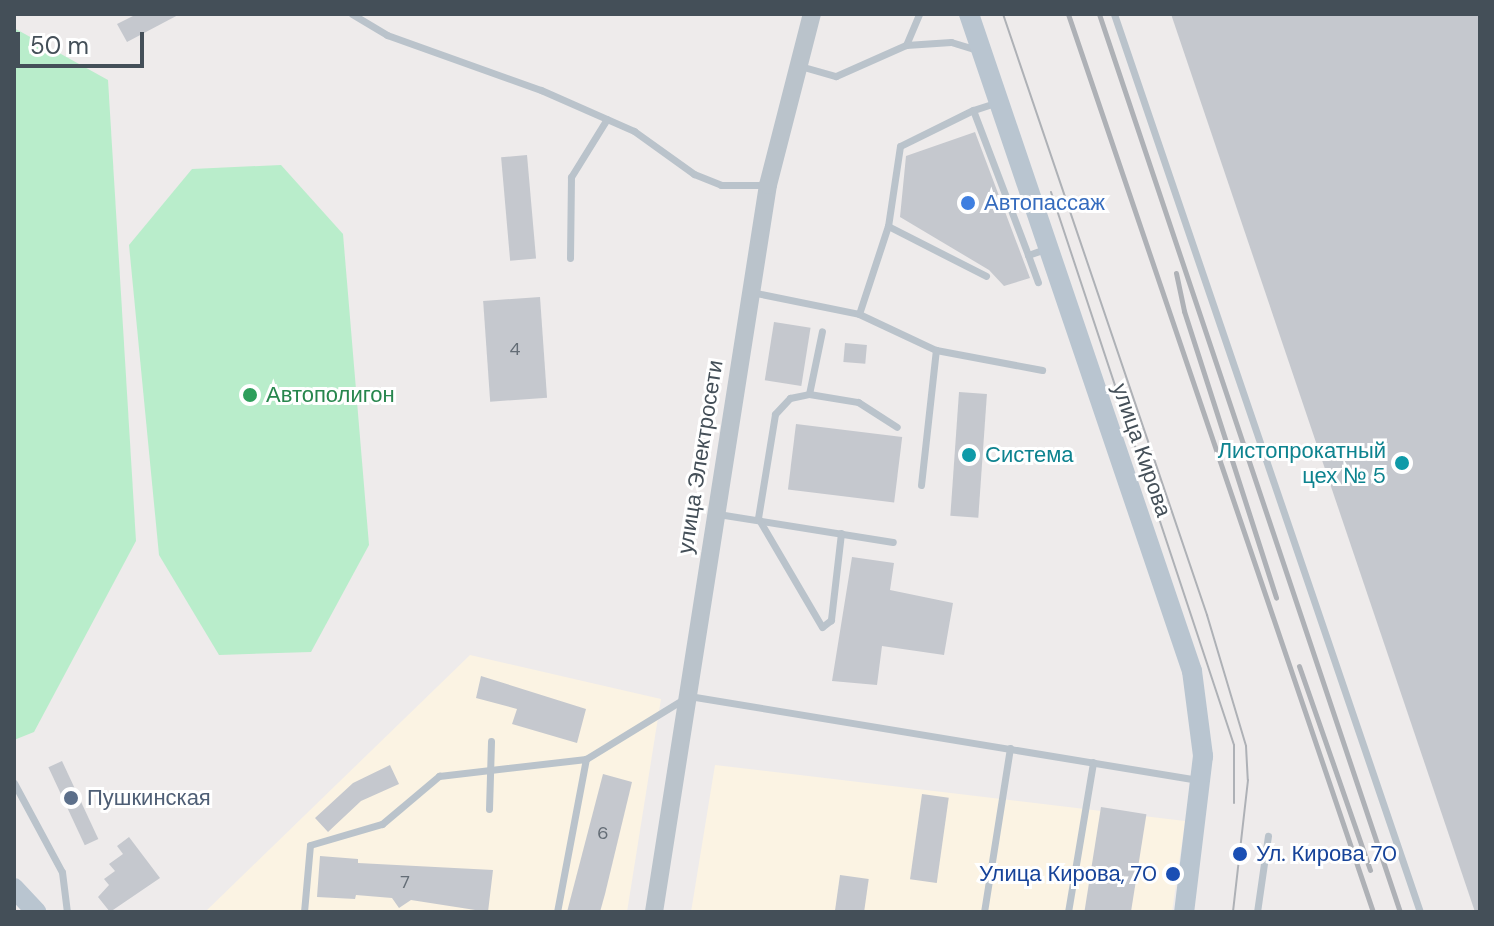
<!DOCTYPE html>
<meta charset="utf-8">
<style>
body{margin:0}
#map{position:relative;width:1494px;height:926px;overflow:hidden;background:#eeebeb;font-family:"DM Sans",sans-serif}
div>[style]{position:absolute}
.commercial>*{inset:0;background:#fbf3e3}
.green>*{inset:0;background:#b9edcb}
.building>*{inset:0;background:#c5c8ce;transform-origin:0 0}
.service>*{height:7px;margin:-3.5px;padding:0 3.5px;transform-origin:3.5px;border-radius:3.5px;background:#bac3cb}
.tertiary>*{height:18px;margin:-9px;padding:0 9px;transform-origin:9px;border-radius:9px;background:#bac3cb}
.secondary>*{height:20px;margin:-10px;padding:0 10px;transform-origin:10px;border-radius:10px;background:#b9c5d0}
.tram>*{height:2px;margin:-1px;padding:0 1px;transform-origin:1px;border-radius:1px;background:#aeb1b6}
.rail>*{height:5px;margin:-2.5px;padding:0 2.5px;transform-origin:2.5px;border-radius:2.5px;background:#aeb1b6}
.dots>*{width:22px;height:22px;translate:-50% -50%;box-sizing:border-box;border:4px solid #fff;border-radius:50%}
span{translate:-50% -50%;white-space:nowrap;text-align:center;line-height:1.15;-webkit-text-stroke:6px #fff;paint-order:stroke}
.number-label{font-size:18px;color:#646d76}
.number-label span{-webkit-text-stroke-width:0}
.shop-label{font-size:22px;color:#366cbe}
.left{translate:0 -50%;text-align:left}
.leisure-label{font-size:22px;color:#27864d}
.street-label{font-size:22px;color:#444f58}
.culture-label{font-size:22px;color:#0d838f}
.right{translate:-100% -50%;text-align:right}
.service-label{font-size:22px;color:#4e5e75}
.transit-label{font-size:22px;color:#164399}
.frame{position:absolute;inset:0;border:16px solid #444f58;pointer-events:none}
.scale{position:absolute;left:16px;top:32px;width:128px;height:36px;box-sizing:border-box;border:4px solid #444f58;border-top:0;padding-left:10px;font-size:24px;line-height:28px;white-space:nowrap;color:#444f58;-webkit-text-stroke:6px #fff;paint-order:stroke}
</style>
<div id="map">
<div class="commercial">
<i style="clip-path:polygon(470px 655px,661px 699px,627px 912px,205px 912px)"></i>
<i style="clip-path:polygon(715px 765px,1185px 821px,1172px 912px,691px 912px)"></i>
</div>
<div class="green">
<i style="clip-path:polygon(14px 28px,108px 80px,136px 541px,34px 732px,14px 740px)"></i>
<i style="clip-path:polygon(281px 165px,343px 234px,369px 545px,311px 652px,219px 655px,159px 555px,129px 245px,192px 169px)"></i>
</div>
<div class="building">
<i style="clip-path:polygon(137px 14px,180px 14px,127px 42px,117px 24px)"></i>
<i style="clip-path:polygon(1171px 14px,1480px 14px,1480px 912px,1475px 912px)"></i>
<i style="clip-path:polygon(975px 132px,1030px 278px,1004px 286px,989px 270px,900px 217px,906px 156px)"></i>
<i style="left:527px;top:155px;width:104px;height:26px;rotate:85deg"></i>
<i style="left:540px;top:297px;width:101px;height:57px;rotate:86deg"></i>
<i style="left:774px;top:322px;width:37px;height:59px;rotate:9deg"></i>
<i style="left:845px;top:343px;width:22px;height:19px;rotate:5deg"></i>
<i style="left:959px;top:392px;width:28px;height:124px;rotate:4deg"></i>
<i style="left:796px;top:424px;width:107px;height:66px;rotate:7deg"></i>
<i style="clip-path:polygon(852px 557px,894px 563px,890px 590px,953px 603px,944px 655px,882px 646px,877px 685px,832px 681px)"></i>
<i style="clip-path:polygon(481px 676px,586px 709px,577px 743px,512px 724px,517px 709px,476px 698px)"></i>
<i style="left:62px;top:761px;width:86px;height:15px;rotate:65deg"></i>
<i style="clip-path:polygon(390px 765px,399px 784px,361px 801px,328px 832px,315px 818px,353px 783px)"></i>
<i style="clip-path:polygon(603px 774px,632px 782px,605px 894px,600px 912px,567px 912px)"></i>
<i style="left:922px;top:794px;width:27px;height:86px;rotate:8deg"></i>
<i style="left:1101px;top:807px;width:46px;height:106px;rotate:9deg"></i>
<i style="clip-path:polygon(129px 837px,160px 878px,110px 912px,98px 897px,109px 885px,104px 879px,115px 871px,109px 864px,123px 854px,117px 846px)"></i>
<i style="clip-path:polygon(320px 856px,358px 859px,358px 863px,493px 870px,488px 912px,411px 900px,399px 908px,392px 898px,356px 895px,355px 899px,317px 897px)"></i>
<i style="left:840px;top:875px;width:29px;height:37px;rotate:8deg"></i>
</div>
<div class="service">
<i style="left:352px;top:14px;width:41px;rotate:31deg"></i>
<i style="left:387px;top:35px;width:164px;rotate:19.7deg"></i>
<i style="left:541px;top:90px;width:102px;rotate:23.8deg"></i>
<i style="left:634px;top:131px;width:74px;rotate:35.6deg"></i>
<i style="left:694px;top:174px;width:29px;rotate:22deg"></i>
<i style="left:721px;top:185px;width:45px"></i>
<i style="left:1114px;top:14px;width:949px;rotate:71.18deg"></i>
<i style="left:906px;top:45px;width:34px;rotate:-67deg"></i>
<i style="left:800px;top:66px;width:37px;rotate:16deg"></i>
<i style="left:836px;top:76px;width:77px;rotate:-23.9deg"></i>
<i style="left:906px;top:45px;width:45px;rotate:-3.8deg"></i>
<i style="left:951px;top:42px;width:27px;rotate:17deg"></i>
<i style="left:995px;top:103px;width:23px;rotate:162deg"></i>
<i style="left:973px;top:110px;width:155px;rotate:69.2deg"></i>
<i style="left:1028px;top:255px;width:21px;rotate:-19deg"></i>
<i style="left:973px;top:110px;width:81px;rotate:153.7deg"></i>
<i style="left:900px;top:146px;width:81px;rotate:98.5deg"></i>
<i style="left:888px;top:226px;width:110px;rotate:27deg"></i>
<i style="left:1028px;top:255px;width:29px;rotate:70deg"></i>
<i style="left:570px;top:258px;width:81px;rotate:-89.3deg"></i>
<i style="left:571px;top:177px;width:68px;rotate:-58.2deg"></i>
<i style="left:751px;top:292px;width:110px;rotate:11.5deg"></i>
<i style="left:859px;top:314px;width:85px;rotate:25.1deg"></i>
<i style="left:936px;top:350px;width:108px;rotate:10.7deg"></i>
<i style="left:859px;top:314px;width:93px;rotate:-71.8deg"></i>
<i style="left:809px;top:394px;width:64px;rotate:-78.3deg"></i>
<i style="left:921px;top:485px;width:136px;rotate:-83.7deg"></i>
<i style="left:718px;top:514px;width:177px;rotate:9.1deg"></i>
<i style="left:841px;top:533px;width:88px;rotate:96.6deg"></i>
<i style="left:831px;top:620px;width:11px;rotate:142deg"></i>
<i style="left:822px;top:627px;width:126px;rotate:-120.4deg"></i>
<i style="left:758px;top:518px;width:105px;rotate:-80.7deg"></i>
<i style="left:775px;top:414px;width:22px;rotate:-47deg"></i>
<i style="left:790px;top:398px;width:19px;rotate:-12deg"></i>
<i style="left:809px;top:394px;width:50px;rotate:9.3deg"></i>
<i style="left:858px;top:402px;width:46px;rotate:32.7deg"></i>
<i style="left:14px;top:783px;width:101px;rotate:61.7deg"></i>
<i style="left:62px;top:872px;width:40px;rotate:82.9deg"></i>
<i style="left:489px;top:809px;width:68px;rotate:-88.3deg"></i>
<i style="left:304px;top:912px;width:67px;rotate:-84.9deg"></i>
<i style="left:310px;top:845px;width:75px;rotate:-16.3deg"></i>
<i style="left:382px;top:824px;width:75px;rotate:-40.1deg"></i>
<i style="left:439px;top:776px;width:148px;rotate:-6.6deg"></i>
<i style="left:557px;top:912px;width:156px;rotate:-79.3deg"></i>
<i style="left:586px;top:759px;width:121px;rotate:-31.5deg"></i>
<i style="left:689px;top:696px;width:516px;rotate:9.37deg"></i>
<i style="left:984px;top:912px;width:166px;rotate:-81deg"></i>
<i style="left:1068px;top:912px;width:152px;rotate:-80.5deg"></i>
<i style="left:1257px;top:912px;width:77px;rotate:-81.8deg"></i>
</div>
<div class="tertiary">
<i style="left:654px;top:912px;width:736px;rotate:-81.09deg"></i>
<i style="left:768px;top:185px;width:177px;rotate:-75.6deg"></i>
</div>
<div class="secondary">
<i style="left:969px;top:14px;width:694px;rotate:71.25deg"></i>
<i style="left:1192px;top:671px;width:86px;rotate:82.6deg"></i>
<i style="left:1203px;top:756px;width:157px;rotate:96.9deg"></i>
<i style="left:14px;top:888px;width:33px;rotate:47deg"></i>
</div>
<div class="tram">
<i style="left:1003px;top:14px;width:635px;rotate:71.25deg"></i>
<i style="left:1207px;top:615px;width:137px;rotate:73.4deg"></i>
<i style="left:1246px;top:746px;width:34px;rotate:87deg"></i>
<i style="left:1248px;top:780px;width:133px;rotate:96.5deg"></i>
<i style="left:1051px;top:192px;width:582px;rotate:71.69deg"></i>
<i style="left:1234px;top:745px;width:58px;rotate:90deg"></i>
</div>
<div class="rail">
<i style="left:1068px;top:14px;width:948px;rotate:71.24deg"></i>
<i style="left:1099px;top:14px;width:947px;rotate:71.47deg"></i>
<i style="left:1176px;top:273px;width:39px;rotate:78deg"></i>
<i style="left:1184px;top:311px;width:301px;rotate:72.2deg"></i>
<i style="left:1299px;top:666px;width:216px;rotate:70.8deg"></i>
</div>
<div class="dots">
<i style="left:968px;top:203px;background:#3f7fe0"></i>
<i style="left:250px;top:395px;background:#2e9e5b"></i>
<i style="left:969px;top:455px;background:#0f9aa8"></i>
<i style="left:1402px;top:463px;background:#0f9aa8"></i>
<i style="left:71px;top:798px;background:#5c6f8a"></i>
<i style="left:1240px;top:854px;background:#1a4fb4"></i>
<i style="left:1173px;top:874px;background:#1a4fb4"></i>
</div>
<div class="number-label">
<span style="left:515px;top:349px">4</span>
<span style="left:603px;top:833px">6</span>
<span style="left:405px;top:882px">7</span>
</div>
<div class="shop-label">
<span class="left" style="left:984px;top:203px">Автопассаж</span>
</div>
<div class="leisure-label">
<span class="left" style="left:266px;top:395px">Автополигон</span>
</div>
<div class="street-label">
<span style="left:1142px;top:450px;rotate:71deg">улица Кирова</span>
<span style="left:700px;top:457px;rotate:-81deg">улица Электросети</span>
</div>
<div class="culture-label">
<span class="right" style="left:1386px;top:463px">Листопрокатный<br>цех № 5</span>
<span class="left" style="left:985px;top:455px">Система</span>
</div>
<div class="service-label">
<span class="left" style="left:87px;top:798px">Пушкинская</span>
</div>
<div class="transit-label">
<span class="left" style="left:1256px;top:854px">Ул. Кирова 70</span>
<span class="right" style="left:1157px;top:874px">Улица Кирова, 70</span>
</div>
<div class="frame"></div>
<div class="scale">50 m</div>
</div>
